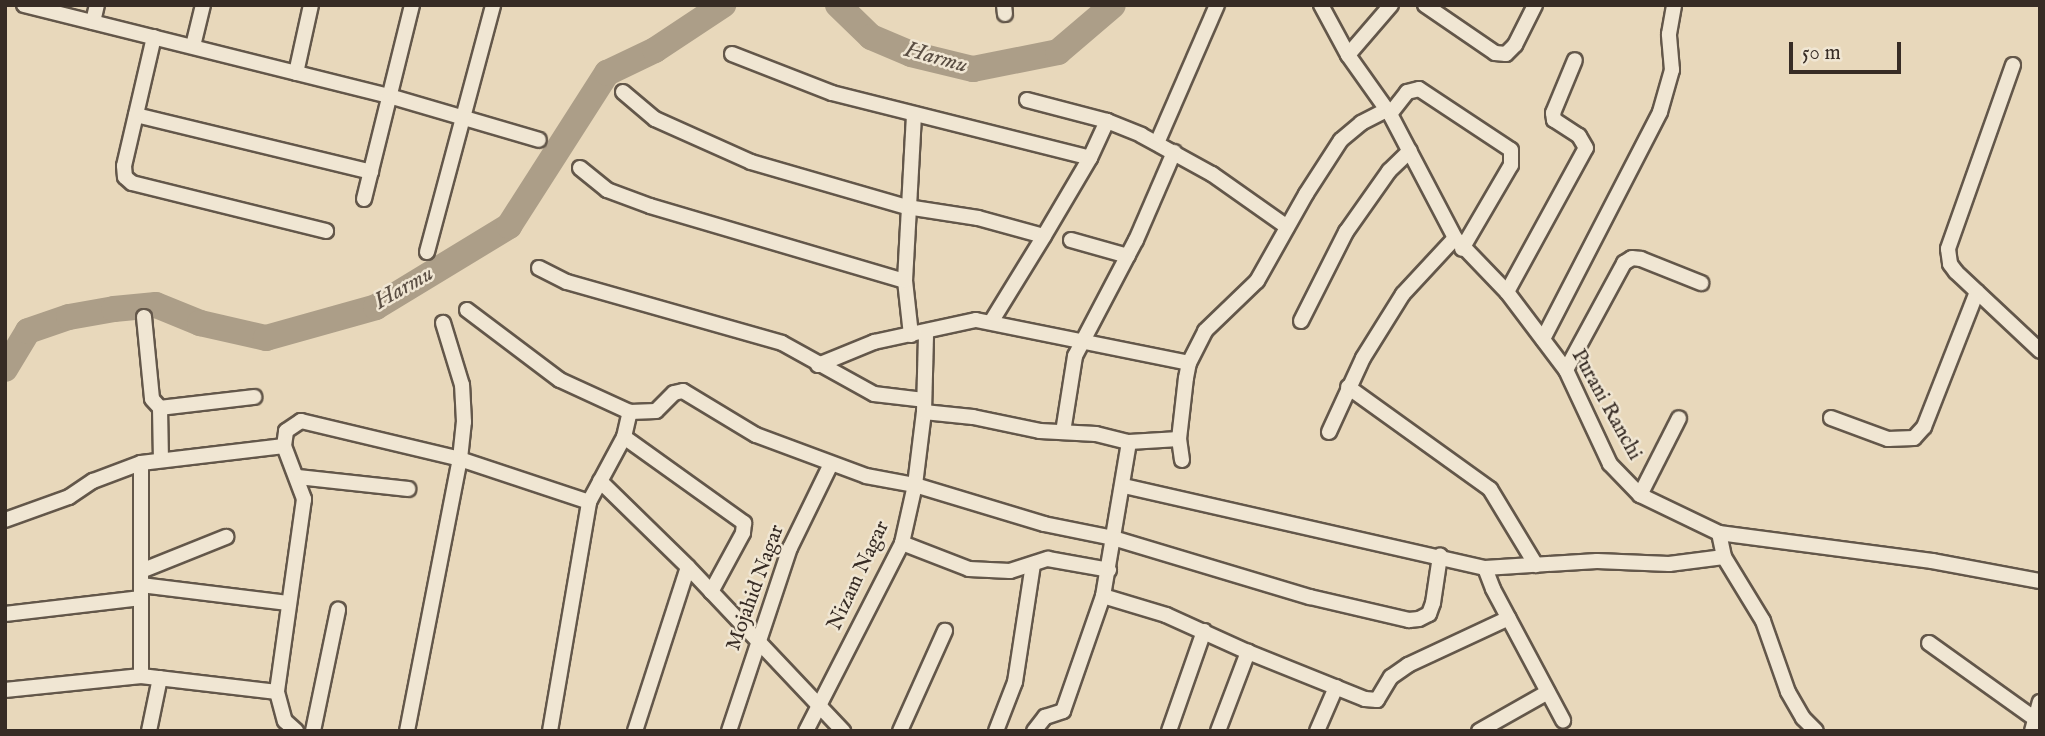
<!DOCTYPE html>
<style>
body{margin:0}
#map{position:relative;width:2045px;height:736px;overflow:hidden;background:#e8d8bb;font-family:"IM FELL English",serif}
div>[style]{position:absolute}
.river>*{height:26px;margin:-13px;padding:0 13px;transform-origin:13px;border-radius:13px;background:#ac9e88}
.roads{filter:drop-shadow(2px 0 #63574a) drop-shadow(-2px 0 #63574a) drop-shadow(0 2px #63574a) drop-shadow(0 -2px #63574a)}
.minor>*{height:14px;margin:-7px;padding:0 7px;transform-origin:7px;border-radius:7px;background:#f0e6d3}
span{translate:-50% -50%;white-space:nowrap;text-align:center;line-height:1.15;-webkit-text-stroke:5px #f0e6d3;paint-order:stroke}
.street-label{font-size:21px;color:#372c25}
.water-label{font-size:23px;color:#5a4e43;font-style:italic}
.frame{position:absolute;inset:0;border:7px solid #372c25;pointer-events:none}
.scale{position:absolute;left:1789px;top:42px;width:112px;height:32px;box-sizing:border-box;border:4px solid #372c25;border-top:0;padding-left:9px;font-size:21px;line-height:24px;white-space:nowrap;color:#372c25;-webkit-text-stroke:5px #f0e6d3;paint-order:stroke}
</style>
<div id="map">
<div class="river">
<i style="left:838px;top:5px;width:46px;rotate:44.1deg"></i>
<i style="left:871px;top:37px;width:43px;rotate:23deg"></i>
<i style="left:911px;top:54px;width:64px;rotate:13.6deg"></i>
<i style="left:973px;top:69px;width:87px;rotate:-11.3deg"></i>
<i style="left:1058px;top:52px;width:72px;rotate:-40.5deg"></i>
<i style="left:5px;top:369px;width:44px;rotate:-58.8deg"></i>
<i style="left:28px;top:331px;width:43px;rotate:-18.9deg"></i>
<i style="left:69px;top:317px;width:46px;rotate:-10.1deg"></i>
<i style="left:114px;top:309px;width:42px;rotate:-5.4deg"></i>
<i style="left:156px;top:305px;width:48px;rotate:22.2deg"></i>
<i style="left:200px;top:323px;width:68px;rotate:12.8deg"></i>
<i style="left:266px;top:338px;width:114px;rotate:-15.7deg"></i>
<i style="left:376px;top:307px;width:156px;rotate:-31.3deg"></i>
<i style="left:509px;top:226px;width:182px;rotate:-57.4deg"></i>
<i style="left:607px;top:73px;width:53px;rotate:-25.6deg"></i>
<i style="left:655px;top:50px;width:82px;rotate:-33.5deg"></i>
</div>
<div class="roads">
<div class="minor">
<i style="left:24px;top:5px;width:376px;rotate:14deg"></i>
<i style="left:389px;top:96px;width:156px;rotate:16.3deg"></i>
<i style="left:1004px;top:5px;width:9px;rotate:84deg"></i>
<i style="left:1321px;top:5px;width:57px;rotate:61.6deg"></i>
<i style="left:1348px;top:55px;width:72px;rotate:54.6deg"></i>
<i style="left:1390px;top:114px;width:140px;rotate:62.3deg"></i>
<i style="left:1455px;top:238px;width:75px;rotate:46.1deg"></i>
<i style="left:1507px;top:292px;width:98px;rotate:52.9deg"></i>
<i style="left:1566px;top:370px;width:104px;rotate:64.9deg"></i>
<i style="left:1610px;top:464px;width:43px;rotate:45.9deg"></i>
<i style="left:1640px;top:495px;width:88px;rotate:25.7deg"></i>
<i style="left:1719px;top:533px;width:25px;rotate:78deg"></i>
<i style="left:1724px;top:557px;width:75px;rotate:58.6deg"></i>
<i style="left:1763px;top:621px;width:75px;rotate:70.6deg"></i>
<i style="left:1788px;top:692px;width:30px;rotate:60deg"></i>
<i style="left:1803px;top:718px;width:18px;rotate:45deg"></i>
<i style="left:1425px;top:5px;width:85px;rotate:34.4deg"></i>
<i style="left:1495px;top:53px;width:11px;rotate:5deg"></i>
<i style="left:1506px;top:54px;width:13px;rotate:-45deg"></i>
<i style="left:1515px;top:45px;width:45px;rotate:-63.4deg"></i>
<i style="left:93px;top:22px;width:17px;rotate:-77deg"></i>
<i style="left:154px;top:37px;width:132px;rotate:103.1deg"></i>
<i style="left:124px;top:166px;width:11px;rotate:85deg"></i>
<i style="left:125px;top:177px;width:9px;rotate:41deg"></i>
<i style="left:132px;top:183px;width:200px;rotate:13.9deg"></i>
<i style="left:193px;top:46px;width:42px;rotate:-76.3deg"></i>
<i style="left:732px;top:54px;width:107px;rotate:21.3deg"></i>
<i style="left:832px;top:93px;width:266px;rotate:14.1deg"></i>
<i style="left:1348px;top:55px;width:66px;rotate:-49.3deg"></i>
<i style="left:2013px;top:65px;width:195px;rotate:109.5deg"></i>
<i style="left:1948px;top:249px;width:15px;rotate:82deg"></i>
<i style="left:1950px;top:264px;width:10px;rotate:53deg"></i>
<i style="left:1956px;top:272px;width:115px;rotate:43.2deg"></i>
<i style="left:296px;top:73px;width:70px;rotate:-77.6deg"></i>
<i style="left:623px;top:92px;width:42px;rotate:40.2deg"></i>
<i style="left:655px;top:119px;width:105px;rotate:24.1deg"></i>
<i style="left:751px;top:162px;width:162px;rotate:16.1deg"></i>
<i style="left:907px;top:207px;width:72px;rotate:8.8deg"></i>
<i style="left:978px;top:218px;width:68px;rotate:15.3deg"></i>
<i style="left:1044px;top:236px;width:101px;rotate:121.6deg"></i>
<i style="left:1027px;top:100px;width:83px;rotate:14.7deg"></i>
<i style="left:1107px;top:121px;width:37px;rotate:22deg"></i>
<i style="left:1141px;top:135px;width:81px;rotate:28.8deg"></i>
<i style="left:1212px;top:174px;width:92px;rotate:35.2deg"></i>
<i style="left:1390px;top:114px;width:28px;rotate:-52deg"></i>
<i style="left:1407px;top:92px;width:12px;rotate:-14deg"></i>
<i style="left:1419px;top:89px;width:110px;rotate:33.5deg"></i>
<i style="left:1511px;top:150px;width:15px;rotate:90deg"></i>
<i style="left:1511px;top:165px;width:97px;rotate:120.3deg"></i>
<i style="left:136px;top:115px;width:242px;rotate:13.6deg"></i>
<i style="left:1157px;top:143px;width:150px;rotate:-66.5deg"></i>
<i style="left:580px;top:168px;width:35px;rotate:39deg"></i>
<i style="left:607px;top:190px;width:46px;rotate:20.4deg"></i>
<i style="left:650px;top:206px;width:266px;rotate:16.4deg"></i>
<i style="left:364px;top:199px;width:200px;rotate:-76.1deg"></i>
<i style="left:1044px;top:236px;width:91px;rotate:-59.5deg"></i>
<i style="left:1090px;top:158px;width:41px;rotate:-65.3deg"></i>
<i style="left:1071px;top:240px;width:59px;rotate:15.7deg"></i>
<i style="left:427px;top:252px;width:256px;rotate:-75deg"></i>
<i style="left:539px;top:268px;width:31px;rotate:27deg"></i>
<i style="left:567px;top:282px;width:223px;rotate:15.8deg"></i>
<i style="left:782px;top:343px;width:105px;rotate:29deg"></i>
<i style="left:874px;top:394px;width:50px;rotate:6.8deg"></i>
<i style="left:1507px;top:292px;width:164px;rotate:-61.3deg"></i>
<i style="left:1586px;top:148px;width:14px;rotate:-120deg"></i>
<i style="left:1579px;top:136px;width:30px;rotate:-147deg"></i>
<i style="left:1554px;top:120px;width:7px;rotate:-98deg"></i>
<i style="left:1553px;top:113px;width:57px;rotate:-67.5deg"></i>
<i style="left:467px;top:310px;width:116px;rotate:37deg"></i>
<i style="left:560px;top:380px;width:77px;rotate:24.6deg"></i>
<i style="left:630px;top:412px;width:26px;rotate:-2deg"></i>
<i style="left:656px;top:411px;width:25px;rotate:-45deg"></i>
<i style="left:674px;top:393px;width:9px;rotate:-13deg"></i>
<i style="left:683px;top:391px;width:85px;rotate:31.1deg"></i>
<i style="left:756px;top:435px;width:117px;rotate:20.4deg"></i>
<i style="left:866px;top:476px;width:50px;rotate:10.4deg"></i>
<i style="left:915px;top:485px;width:135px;rotate:16.8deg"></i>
<i style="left:1044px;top:524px;width:70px;rotate:11.5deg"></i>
<i style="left:1113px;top:538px;width:206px;rotate:16.7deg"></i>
<i style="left:1310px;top:597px;width:102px;rotate:13.1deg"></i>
<i style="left:1409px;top:620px;width:10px;rotate:-6deg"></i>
<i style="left:1419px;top:619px;width:11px;rotate:-27deg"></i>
<i style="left:1429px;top:614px;width:12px;rotate:-70deg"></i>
<i style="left:1433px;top:603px;width:48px;rotate:-81.5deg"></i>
<i style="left:144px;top:317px;width:82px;rotate:84.4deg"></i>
<i style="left:152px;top:399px;width:12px;rotate:48deg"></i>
<i style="left:160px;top:408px;width:50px;rotate:88.9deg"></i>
<i style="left:1301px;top:321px;width:100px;rotate:-63.2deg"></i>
<i style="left:1346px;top:232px;width:75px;rotate:-54.8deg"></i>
<i style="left:1389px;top:171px;width:29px;rotate:-44deg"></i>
<i style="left:911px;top:335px;width:54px;rotate:-96.3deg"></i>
<i style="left:905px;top:281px;width:167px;rotate:-86.9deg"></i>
<i style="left:1543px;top:339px;width:255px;rotate:-62.7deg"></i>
<i style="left:1660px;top:112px;width:44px;rotate:-74.1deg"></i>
<i style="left:1672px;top:70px;width:36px;rotate:-95deg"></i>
<i style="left:1669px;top:34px;width:29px;rotate:-80deg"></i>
<i style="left:818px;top:365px;width:61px;rotate:-22.3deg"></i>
<i style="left:874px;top:342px;width:104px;rotate:-12.2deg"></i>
<i style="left:976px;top:320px;width:217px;rotate:11.4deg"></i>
<i style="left:1566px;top:370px;width:122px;rotate:-61.5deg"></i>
<i style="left:1624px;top:263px;width:9px;rotate:-32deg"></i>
<i style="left:1632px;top:258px;width:9px;rotate:6deg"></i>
<i style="left:1641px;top:259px;width:65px;rotate:21.8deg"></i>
<i style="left:1348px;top:387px;width:175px;rotate:35.7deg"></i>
<i style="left:1490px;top:489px;width:89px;rotate:58.8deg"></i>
<i style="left:160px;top:408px;width:95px;rotate:-6.7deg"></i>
<i style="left:924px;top:412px;width:49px;rotate:5.8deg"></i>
<i style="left:973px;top:417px;width:68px;rotate:11.8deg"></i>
<i style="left:1040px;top:431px;width:56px;rotate:3.1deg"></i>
<i style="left:1096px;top:434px;width:34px;rotate:14deg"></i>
<i style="left:1129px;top:442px;width:50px;rotate:-3.4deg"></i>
<i style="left:1831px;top:418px;width:61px;rotate:20.2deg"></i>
<i style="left:1888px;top:439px;width:26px;rotate:-2deg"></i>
<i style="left:1914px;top:438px;width:15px;rotate:-48deg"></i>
<i style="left:1924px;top:427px;width:145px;rotate:-68.6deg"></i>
<i style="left:1063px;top:432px;width:77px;rotate:-81deg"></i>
<i style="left:1075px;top:356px;width:131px;rotate:-62.3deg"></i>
<i style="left:1136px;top:240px;width:96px;rotate:-66.6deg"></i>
<i style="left:1329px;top:432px;width:81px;rotate:-65.3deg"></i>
<i style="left:1363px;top:358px;width:75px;rotate:-58deg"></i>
<i style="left:1403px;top:294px;width:76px;rotate:-47.1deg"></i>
<i style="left:624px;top:437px;width:148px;rotate:35.6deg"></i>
<i style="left:744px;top:523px;width:10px;rotate:96deg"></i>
<i style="left:743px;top:533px;width:67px;rotate:118.5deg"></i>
<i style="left:284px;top:446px;width:57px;rotate:69.3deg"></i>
<i style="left:304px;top:499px;width:195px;rotate:98deg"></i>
<i style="left:277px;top:692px;width:30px;rotate:75deg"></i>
<i style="left:285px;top:721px;width:15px;rotate:42deg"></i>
<i style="left:1182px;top:460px;width:21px;rotate:-98deg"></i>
<i style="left:1179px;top:439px;width:61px;rotate:-83.5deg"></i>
<i style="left:1186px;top:378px;width:15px;rotate:-79deg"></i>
<i style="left:1189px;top:363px;width:36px;rotate:-63deg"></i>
<i style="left:1205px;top:331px;width:72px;rotate:-43.9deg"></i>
<i style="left:1257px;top:281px;width:100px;rotate:-60.6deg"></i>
<i style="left:1306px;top:194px;width:64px;rotate:-57.1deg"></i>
<i style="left:1341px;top:140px;width:26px;rotate:-40deg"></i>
<i style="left:1361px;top:123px;width:28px;rotate:-27deg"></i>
<i style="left:141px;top:463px;width:213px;rotate:90deg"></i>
<i style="left:298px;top:477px;width:111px;rotate:6.2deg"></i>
<i style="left:600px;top:481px;width:123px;rotate:44.3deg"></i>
<i style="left:1124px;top:486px;width:370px;rotate:12.8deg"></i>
<i style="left:1485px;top:568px;width:112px;rotate:-3.6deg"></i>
<i style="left:1597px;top:561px;width:72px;rotate:2.4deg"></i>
<i style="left:1669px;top:564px;width:55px;rotate:-7.3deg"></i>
<i style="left:1640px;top:495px;width:86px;rotate:-63.1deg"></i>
<i style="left:5px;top:520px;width:68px;rotate:-19.8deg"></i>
<i style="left:69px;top:497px;width:29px;rotate:-34deg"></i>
<i style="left:93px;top:481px;width:51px;rotate:-20.6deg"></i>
<i style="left:141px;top:463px;width:144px;rotate:-6.8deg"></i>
<i style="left:284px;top:446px;width:15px;rotate:-82deg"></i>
<i style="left:286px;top:431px;width:18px;rotate:-34deg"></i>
<i style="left:301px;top:421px;width:163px;rotate:13.4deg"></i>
<i style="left:460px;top:459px;width:136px;rotate:18.4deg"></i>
<i style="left:1719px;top:533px;width:215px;rotate:7.5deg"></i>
<i style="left:1932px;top:561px;width:110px;rotate:10.5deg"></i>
<i style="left:902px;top:543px;width:72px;rotate:21.2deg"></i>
<i style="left:969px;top:569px;width:41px;rotate:2.8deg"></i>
<i style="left:1010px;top:571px;width:40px;rotate:-18deg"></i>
<i style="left:1048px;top:559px;width:62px;rotate:10.2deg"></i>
<i style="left:1485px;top:568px;width:22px;rotate:69deg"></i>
<i style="left:1493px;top:589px;width:149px;rotate:61.9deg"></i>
<i style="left:141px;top:571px;width:92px;rotate:-21.8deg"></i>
<i style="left:141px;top:585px;width:148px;rotate:7deg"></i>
<i style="left:1103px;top:596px;width:66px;rotate:16.8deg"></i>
<i style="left:1166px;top:615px;width:90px;rotate:24.3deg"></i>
<i style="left:1248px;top:652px;width:126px;rotate:21.9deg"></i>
<i style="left:1365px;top:699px;width:12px;rotate:5deg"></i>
<i style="left:1377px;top:700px;width:27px;rotate:-59deg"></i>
<i style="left:1391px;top:677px;width:21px;rotate:-35deg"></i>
<i style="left:1408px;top:665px;width:111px;rotate:-25deg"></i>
<i style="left:5px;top:614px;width:137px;rotate:-6.7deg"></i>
<i style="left:1929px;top:643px;width:130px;rotate:35.6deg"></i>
<i style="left:5px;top:690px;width:137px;rotate:-5.9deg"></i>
<i style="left:141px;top:676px;width:137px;rotate:6.7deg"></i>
<i style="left:149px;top:731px;width:54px;rotate:-78.3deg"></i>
<i style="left:313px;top:731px;width:124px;rotate:-78.3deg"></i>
<i style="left:407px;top:731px;width:277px;rotate:-79deg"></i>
<i style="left:460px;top:459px;width:37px;rotate:-84deg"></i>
<i style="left:464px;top:422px;width:37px;rotate:-93deg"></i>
<i style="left:462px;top:385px;width:65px;rotate:-107deg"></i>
<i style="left:550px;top:731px;width:232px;rotate:-80.3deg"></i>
<i style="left:589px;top:502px;width:74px;rotate:-61.7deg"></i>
<i style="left:624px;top:437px;width:26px;rotate:-77deg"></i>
<i style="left:635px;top:731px;width:172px;rotate:-72.1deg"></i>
<i style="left:688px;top:567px;width:226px;rotate:46.6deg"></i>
<i style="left:729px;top:731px;width:193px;rotate:-71.6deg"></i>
<i style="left:790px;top:548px;width:93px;rotate:-64deg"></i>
<i style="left:806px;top:731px;width:211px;rotate:-62.9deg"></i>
<i style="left:902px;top:543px;width:59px;rotate:-77.4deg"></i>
<i style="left:915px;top:485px;width:74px;rotate:-83deg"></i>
<i style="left:924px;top:412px;width:79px;rotate:-88.5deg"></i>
<i style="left:900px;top:731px;width:110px;rotate:-65.8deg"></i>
<i style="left:996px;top:731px;width:53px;rotate:-68.8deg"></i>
<i style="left:1015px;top:682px;width:119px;rotate:-81.3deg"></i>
<i style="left:1034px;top:731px;width:18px;rotate:-52deg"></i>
<i style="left:1045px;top:717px;width:19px;rotate:-18deg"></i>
<i style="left:1063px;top:711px;width:122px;rotate:-70.8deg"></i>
<i style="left:1103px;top:596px;width:156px;rotate:-80.4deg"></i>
<i style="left:1169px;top:731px;width:106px;rotate:-70.7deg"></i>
<i style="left:1218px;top:731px;width:85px;rotate:-69.2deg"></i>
<i style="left:1317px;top:731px;width:48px;rotate:-66.6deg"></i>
<i style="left:1479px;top:731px;width:79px;rotate:-29.5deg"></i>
<i style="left:2032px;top:731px;width:30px;rotate:-75deg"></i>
</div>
</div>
<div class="street-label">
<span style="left:1606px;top:405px;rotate:61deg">Purani Ranchi</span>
<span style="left:859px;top:576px;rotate:-65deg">Nizam Nagar</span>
<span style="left:756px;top:588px;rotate:-70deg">Mojahid Nagar</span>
</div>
<div class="water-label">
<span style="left:936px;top:58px;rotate:15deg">Harmu</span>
<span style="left:404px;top:288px;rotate:-30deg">Harmu</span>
</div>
<div class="frame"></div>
<div class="scale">50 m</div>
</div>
